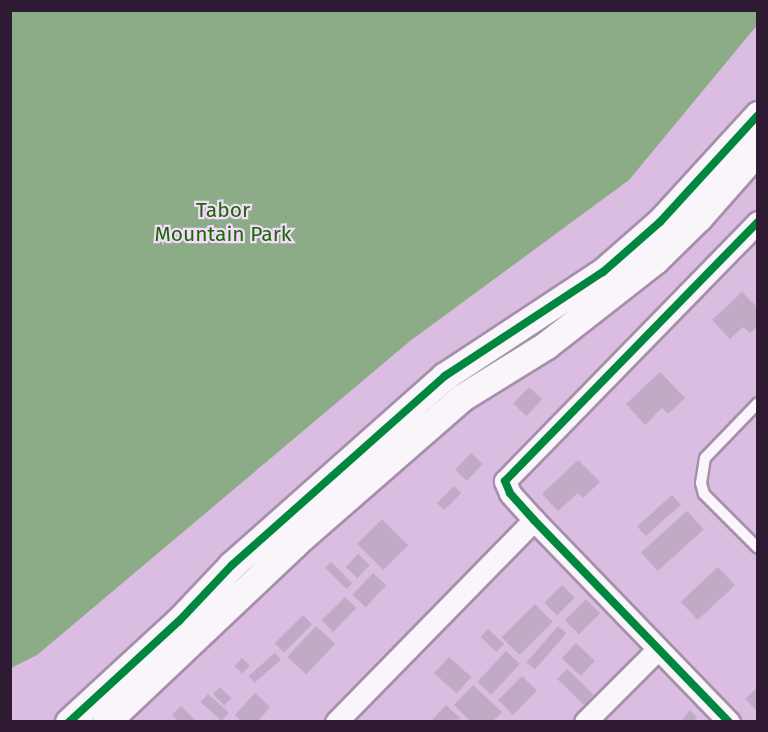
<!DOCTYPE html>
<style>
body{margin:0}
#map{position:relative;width:768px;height:732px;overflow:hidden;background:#dabde0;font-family:"Fira Sans",sans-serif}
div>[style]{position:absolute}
.forest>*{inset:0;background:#8bac86}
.building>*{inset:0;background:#c1aac6;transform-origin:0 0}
.roads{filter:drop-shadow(2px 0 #a68faa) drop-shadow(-2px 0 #a68faa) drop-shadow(0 2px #a68faa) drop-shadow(0 -2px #a68faa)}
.service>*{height:10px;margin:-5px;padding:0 5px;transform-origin:5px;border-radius:5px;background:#f9f5fa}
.minor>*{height:21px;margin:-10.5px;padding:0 10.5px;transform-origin:10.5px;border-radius:10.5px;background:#f9f5fa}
.tertiary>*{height:27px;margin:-13.5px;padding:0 13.5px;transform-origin:13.5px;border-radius:13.5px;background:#f9f5fa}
.cycleway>*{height:8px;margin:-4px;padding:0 4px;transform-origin:4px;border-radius:4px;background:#00873e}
span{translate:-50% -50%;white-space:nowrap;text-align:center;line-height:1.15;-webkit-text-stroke:4.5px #f6dafb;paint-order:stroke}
.park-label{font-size:21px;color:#156a00}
.frame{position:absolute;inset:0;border:12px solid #2f1a33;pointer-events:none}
</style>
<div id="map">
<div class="forest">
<i style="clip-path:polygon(11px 10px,757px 10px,758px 24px,629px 180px,410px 341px,37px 655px,11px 668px)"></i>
</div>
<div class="building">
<i style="clip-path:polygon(742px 292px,758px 308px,758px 326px,750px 333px,743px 327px,730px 339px,712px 320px)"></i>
<i style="clip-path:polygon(660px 372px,685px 398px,668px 414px,662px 408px,645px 425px,626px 404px)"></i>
<i style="left:529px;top:387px;width:18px;height:23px;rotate:43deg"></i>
<i style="left:471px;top:453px;width:16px;height:23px;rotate:43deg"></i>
<i style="clip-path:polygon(578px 460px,600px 482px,583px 498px,578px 493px,558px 511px,542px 494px)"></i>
<i style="left:454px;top:486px;width:10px;height:24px;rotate:45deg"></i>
<i style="left:672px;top:495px;width:13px;height:47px;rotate:48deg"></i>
<i style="left:687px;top:511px;width:25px;height:62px;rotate:48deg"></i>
<i style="left:382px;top:519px;width:37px;height:35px;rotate:45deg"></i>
<i style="left:358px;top:554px;width:16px;height:18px;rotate:43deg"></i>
<i style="left:331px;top:562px;width:30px;height:8px;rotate:45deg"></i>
<i style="left:718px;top:567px;width:25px;height:51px;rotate:47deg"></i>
<i style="left:373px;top:573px;width:18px;height:30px;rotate:43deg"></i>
<i style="left:562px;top:585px;width:18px;height:25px;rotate:45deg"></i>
<i style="left:345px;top:597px;width:16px;height:33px;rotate:45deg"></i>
<i style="left:586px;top:599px;width:20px;height:30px;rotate:45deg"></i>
<i style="left:535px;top:604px;width:25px;height:47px;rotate:45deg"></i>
<i style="left:303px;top:615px;width:13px;height:40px;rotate:45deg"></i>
<i style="left:316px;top:626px;width:26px;height:42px;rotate:43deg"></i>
<i style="left:558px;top:626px;width:11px;height:48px;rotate:41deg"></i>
<i style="left:488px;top:629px;width:22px;height:11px;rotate:43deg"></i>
<i style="left:576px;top:643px;width:26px;height:21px;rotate:43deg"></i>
<i style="left:506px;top:651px;width:19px;height:42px;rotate:43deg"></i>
<i style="left:275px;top:653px;width:9px;height:35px;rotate:49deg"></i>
<i style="left:449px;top:657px;width:30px;height:22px;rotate:42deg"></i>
<i style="left:242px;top:658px;width:11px;height:11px;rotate:45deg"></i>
<i style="left:567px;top:669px;width:37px;height:14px;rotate:44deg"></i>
<i style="left:522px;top:676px;width:21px;height:34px;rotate:45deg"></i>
<i style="clip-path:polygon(473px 685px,502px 712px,492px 722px,471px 722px,454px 705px)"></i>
<i style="left:220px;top:687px;width:16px;height:10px;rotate:45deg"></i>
<i style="clip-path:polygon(758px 687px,758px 707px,755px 709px,745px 699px)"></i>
<i style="clip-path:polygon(255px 693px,270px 707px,257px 722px,242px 722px,235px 715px)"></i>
<i style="left:208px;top:694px;width:28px;height:11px;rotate:42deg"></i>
<i style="clip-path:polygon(446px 705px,461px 719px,430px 722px)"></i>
<i style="clip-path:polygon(181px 706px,197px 722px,179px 722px,172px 715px)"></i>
<i style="clip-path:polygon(690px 710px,697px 717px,693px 722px,680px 722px)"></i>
</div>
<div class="roads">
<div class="service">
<i style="left:758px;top:403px;width:76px;rotate:133.9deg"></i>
<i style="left:705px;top:458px;width:25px;rotate:99deg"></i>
<i style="left:701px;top:483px;width:11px;rotate:75deg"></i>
<i style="left:704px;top:494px;width:76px;rotate:45deg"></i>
</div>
<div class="minor">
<i style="left:336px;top:722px;width:283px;rotate:-45.6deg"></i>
<i style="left:585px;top:722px;width:103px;rotate:-45deg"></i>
<i style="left:729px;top:722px;width:281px;rotate:-134deg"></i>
<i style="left:534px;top:520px;width:36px;rotate:-132deg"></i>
<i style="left:510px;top:493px;width:13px;rotate:-113deg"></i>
<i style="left:505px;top:481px;width:362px;rotate:-45.7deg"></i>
</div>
<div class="tertiary">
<i style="left:69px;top:722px;width:149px;rotate:-42.6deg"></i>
<i style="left:179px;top:621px;width:77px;rotate:-46.6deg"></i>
<i style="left:232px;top:565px;width:285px;rotate:-41.6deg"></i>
<i style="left:445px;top:376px;width:189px;rotate:-33.4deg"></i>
<i style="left:603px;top:272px;width:76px;rotate:-41.3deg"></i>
<i style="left:660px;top:222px;width:145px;rotate:-47.5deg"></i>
<i style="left:106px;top:722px;width:260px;rotate:-43.4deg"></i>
<i style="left:295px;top:543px;width:220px;rotate:-41.1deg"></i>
<i style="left:461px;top:398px;width:99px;rotate:-31.8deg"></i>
<i style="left:545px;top:346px;width:140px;rotate:-38deg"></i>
<i style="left:655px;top:260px;width:62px;rotate:-44.3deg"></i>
<i style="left:699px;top:217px;width:89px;rotate:-48.6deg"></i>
</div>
</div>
<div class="cycleway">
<i style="left:69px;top:722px;width:149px;rotate:-42.6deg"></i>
<i style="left:179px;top:621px;width:77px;rotate:-46.6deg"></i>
<i style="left:232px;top:565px;width:285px;rotate:-41.6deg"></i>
<i style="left:445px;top:376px;width:189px;rotate:-33.4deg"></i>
<i style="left:603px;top:272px;width:76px;rotate:-41.3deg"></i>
<i style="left:660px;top:222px;width:145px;rotate:-47.5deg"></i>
<i style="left:729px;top:722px;width:281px;rotate:-134deg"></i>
<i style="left:534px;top:520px;width:36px;rotate:-132deg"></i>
<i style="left:510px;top:493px;width:13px;rotate:-113deg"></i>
<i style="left:505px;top:481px;width:362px;rotate:-45.7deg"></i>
</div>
<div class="park-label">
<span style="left:223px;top:222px">Tabor<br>Mountain Park</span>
</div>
<div class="frame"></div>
</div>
